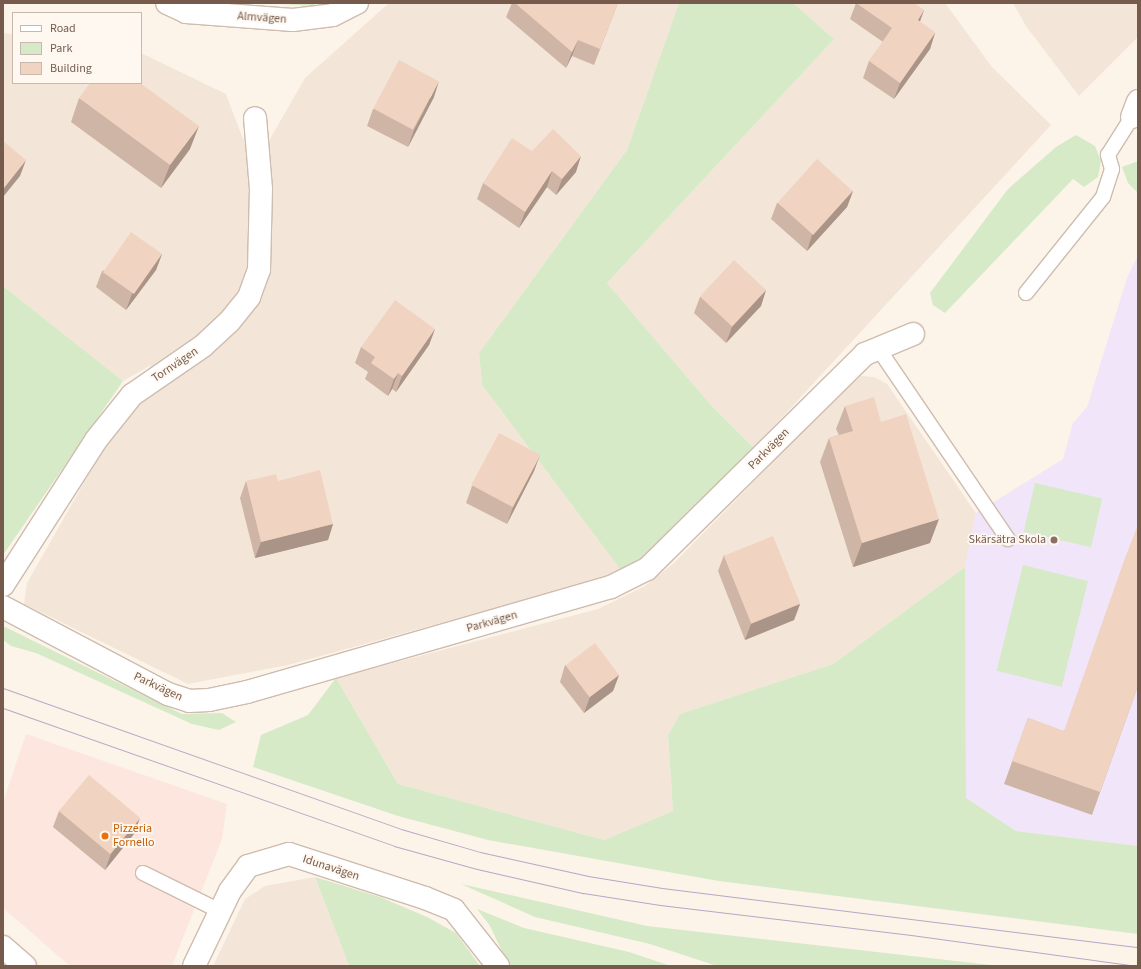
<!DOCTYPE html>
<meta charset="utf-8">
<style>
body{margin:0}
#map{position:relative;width:1141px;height:969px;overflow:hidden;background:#fcf4e9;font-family:"Source Sans 3",sans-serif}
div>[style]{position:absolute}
.residential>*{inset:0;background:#f3e6d8}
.commercial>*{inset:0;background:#fce6dd}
.education>*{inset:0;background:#f1e5f9}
.green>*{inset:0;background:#d6eac7;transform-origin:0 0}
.roads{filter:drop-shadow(1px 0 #cebcaf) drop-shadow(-1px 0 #cebcaf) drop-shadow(0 1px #cebcaf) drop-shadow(0 -1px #cebcaf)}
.service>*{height:14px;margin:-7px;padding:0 7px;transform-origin:7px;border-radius:7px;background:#fff}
.minor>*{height:22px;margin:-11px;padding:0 11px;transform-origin:11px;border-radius:11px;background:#fff}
.secondary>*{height:22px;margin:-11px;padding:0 11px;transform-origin:11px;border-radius:11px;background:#fff}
.tram>*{height:1px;margin:-0.5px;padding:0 0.5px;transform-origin:0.5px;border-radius:0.5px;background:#b7a7c6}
.wall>*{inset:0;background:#cfb5a6}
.shaded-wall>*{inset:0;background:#a99487}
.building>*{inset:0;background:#f1d3c1;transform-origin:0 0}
.dots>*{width:11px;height:11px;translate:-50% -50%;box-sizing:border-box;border:2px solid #fef8f0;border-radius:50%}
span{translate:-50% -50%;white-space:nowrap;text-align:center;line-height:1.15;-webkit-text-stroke:3.5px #fef8f0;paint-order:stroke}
.street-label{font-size:12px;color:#765b4d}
.education-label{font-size:12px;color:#785e54}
.right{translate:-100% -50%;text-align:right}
.food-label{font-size:12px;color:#c56008}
.left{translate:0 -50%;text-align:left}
.frame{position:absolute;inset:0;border:4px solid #765b4d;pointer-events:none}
.legend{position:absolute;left:12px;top:12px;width:130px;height:72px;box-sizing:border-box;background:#fef8f0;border:1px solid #c8b9af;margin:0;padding:5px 7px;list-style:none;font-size:12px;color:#765b4d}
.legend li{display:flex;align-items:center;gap:8px;height:20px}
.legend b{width:20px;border:1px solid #c8b9af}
</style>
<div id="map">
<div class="residential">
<i style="clip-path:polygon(389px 3px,679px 3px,627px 150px,479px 353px,482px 385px,623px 573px,288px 665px,188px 684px,24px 604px,27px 583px,151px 365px,123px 381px,3px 286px,3px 33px,13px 34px,13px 83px,141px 83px,141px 53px,226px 94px,243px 139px,270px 139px,305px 78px)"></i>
<i style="clip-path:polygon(793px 3px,945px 3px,992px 67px,1051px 125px,754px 448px,710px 404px,607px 283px,834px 39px)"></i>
<i style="clip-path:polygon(1013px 3px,1138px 3px,1138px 37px,1079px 96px,1026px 26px)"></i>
<i style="clip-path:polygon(861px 376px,874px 377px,887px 384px,976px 513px,965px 567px,833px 664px,680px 714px,668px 735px,673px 811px,604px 840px,398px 784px,336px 678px,598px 609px,645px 586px,674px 563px,825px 409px)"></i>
<i style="clip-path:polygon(315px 877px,349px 966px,213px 966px,245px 899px,265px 886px)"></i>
</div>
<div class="commercial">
<i style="clip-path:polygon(26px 734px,227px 804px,222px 839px,172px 966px,70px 966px,3px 908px,3px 802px)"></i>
</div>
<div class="education">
<i style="clip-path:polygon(1138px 255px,1138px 846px,1016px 831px,966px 798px,965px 567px,976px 513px,1063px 459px,1073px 423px,1087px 407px,1127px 278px)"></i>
</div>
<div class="green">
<i style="clip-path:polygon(266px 3px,319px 3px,312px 6px)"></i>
<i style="clip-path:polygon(679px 3px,793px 3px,834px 39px,607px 283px,710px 404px,754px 448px,642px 561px,623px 573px,482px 385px,479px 353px,627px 150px)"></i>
<i style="clip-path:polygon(1076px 135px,1095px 146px,1101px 161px,1098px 177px,1084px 187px,1073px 179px,945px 313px,933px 305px,930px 293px,1008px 189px,1056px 147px)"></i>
<i style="clip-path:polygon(1138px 161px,1138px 193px,1128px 183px,1122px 167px)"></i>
<i style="clip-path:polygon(3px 286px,123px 381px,3px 555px)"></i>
<i style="left:1035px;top:483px;width:69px;height:50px;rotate:13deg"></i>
<i style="left:1023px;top:565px;width:67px;height:109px;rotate:14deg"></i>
<i style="clip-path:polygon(965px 567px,966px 798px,1016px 831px,1138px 846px,1138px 934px,719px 881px,488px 840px,398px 816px,253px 767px,261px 735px,308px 715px,336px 678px,398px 784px,604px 840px,673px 811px,668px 735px,680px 714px,833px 664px)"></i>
<i style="clip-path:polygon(3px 626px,182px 714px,222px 713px,236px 722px,219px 730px,192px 724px,36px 653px,11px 646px,3px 640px)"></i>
<i style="clip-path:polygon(315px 877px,380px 897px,427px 917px,456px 933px,480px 966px,349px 966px)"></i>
<i style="clip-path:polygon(461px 884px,647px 926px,1000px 966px,717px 966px,650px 944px,535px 917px)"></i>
<i style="clip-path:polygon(477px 909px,524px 928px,629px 952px,671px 966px,509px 966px,490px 926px)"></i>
</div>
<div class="roads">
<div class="service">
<i style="left:1026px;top:293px;width:123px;rotate:-51.3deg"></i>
<i style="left:1103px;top:197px;width:29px;rotate:-72deg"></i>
<i style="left:1112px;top:169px;width:15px;rotate:-106deg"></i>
<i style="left:1108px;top:155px;width:45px;rotate:-57.7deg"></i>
<i style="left:878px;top:348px;width:231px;rotate:55.8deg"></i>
<i style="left:143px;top:873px;width:86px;rotate:26.3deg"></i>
</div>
<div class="minor">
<i style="left:167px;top:3px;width:21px;rotate:25deg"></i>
<i style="left:186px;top:12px;width:107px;rotate:4.3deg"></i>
<i style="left:293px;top:20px;width:40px;rotate:-7.1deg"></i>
<i style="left:333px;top:15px;width:27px;rotate:-27deg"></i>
<i style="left:1132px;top:117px;width:17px;rotate:-69deg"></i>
<i style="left:3px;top:585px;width:172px;rotate:-57.3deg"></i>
<i style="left:96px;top:440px;width:58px;rotate:-51.3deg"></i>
<i style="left:132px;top:395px;width:86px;rotate:-34.6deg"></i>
<i style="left:203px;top:346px;width:35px;rotate:-43deg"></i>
<i style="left:229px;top:322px;width:32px;rotate:-51deg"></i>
<i style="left:249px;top:297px;width:29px;rotate:-70deg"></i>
<i style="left:259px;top:270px;width:81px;rotate:-88.6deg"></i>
<i style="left:261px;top:189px;width:71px;rotate:-94.8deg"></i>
<i style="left:3px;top:607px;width:187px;rotate:27.8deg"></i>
<i style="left:168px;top:694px;width:22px;rotate:18deg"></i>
<i style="left:189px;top:701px;width:20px;rotate:-3deg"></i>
<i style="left:209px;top:700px;width:39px;rotate:-12deg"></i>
<i style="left:247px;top:692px;width:379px;rotate:-16.1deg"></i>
<i style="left:611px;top:587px;width:40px;rotate:-26.6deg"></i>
<i style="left:647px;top:569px;width:306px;rotate:-44.6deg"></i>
<i style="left:865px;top:354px;width:52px;rotate:-22.6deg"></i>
<i style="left:194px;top:966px;width:83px;rotate:-64.4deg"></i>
<i style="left:230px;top:891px;width:31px;rotate:-54deg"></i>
<i style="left:248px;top:866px;width:43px;rotate:-16.3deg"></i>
<i style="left:289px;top:854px;width:143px;rotate:17.9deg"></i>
<i style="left:425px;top:898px;width:31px;rotate:22deg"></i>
<i style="left:454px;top:910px;width:71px;rotate:51.8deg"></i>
</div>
<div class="secondary">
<i style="left:3px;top:947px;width:29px;rotate:41deg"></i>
</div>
</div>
<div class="tram">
<i style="left:3px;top:688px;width:422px;rotate:19.5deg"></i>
<i style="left:401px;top:829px;width:82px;rotate:16.2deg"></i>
<i style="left:480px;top:852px;width:111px;rotate:12.5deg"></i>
<i style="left:588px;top:876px;width:75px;rotate:9.2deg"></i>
<i style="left:662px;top:888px;width:480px;rotate:7.1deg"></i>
<i style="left:3px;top:708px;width:415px;rotate:19.4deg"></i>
<i style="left:394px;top:846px;width:86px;rotate:15.5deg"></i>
<i style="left:477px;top:869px;width:109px;rotate:12.8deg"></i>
<i style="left:583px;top:893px;width:78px;rotate:8.9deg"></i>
<i style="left:660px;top:905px;width:253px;rotate:6.8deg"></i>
<i style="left:911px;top:935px;width:228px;rotate:7.8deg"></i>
</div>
<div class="wall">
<i style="clip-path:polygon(512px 3px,618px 3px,594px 65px,572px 56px,566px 68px,506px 17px)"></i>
<i style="clip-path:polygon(856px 3px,924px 10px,920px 22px,935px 33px,930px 49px,894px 99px,863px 78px,869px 61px,883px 42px,850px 19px)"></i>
<i style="clip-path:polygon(434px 97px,408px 147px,367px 126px,373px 109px)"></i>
<i style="clip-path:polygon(79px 98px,190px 149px,161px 188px,71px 122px)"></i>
<i style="clip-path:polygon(532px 151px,576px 172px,556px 195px,547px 187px,519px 228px,477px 199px,483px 183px)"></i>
<i style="clip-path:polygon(853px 191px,847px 207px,807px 251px,771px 219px,777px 203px)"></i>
<i style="clip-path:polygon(162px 254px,156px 270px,126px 310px,96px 287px,102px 271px)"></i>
<i style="clip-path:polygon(766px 290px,761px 306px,726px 343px,694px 313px,700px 297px)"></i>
<i style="clip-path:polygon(435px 329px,429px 345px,396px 392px,392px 389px,388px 396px,365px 379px,368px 372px,355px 363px,361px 347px)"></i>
<i style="clip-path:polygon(845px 406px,881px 422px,930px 543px,853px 567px,820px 462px,829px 438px,839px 435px,836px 429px)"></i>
<i style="clip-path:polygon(540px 455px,534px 471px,507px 524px,466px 503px,472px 486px)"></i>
<i style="clip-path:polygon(246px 481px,278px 481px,333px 524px,328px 540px,255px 558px,240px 498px)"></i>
<i style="clip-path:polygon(724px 555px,800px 604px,794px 620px,745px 640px,718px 571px)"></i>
<i style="clip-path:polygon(565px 665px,619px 675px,613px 691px,584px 713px,560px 682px)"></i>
<i style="clip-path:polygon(1138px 686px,1092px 815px,1004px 784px,1028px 718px,1063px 731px)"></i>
<i style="clip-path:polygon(59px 811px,134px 834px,105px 870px,53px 827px)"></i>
</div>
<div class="shaded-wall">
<i style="clip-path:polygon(924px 10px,918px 26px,918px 20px)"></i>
<i style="clip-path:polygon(935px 33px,930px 49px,894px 99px,900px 83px)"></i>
<i style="clip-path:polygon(578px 40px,572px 56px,566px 68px,572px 52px)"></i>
<i style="clip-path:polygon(439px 81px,434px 97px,408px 147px,414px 130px)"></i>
<i style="clip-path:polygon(199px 126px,190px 149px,161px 188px,170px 165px)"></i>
<i style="clip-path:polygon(581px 156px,576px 172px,556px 195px,562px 179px)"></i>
<i style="clip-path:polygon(26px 160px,20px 176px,3px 197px,3px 189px)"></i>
<i style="clip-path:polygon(552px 171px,547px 187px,519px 228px,525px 212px)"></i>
<i style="clip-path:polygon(853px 191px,847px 207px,807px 251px,812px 235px)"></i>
<i style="clip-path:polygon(162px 254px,156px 270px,126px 310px,132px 294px)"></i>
<i style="clip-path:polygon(766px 290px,761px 306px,726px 343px,732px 327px)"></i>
<i style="clip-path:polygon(435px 329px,429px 345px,396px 392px,402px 376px)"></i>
<i style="clip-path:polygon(398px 373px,392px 389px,388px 396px,394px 379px)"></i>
<i style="clip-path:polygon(540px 455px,534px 471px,507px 524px,513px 507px)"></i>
<i style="clip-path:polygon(939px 519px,930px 543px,853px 567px,862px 543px)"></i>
<i style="clip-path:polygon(333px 524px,328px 540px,255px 558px,261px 542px)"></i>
<i style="clip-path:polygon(800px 604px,794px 620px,745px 640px,751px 624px)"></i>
<i style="clip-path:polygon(619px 675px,613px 691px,584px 713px,590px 697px)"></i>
<i style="clip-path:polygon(140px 818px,134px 834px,105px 870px,111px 854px)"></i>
</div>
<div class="building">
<i style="clip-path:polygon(515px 3px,618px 3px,600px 49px,578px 40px,572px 52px)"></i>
<i style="clip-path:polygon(856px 3px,914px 3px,924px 10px,918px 20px,935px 33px,900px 83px,869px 61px,892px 28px)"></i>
<i style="left:399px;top:60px;width:45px;height:55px;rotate:28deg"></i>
<i style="clip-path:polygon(90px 83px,140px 83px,199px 126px,170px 165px,79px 98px)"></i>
<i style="clip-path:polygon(553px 129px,581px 156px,562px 179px,552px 171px,525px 212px,483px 183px,512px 138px,532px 151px)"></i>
<i style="clip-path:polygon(3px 141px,26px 160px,3px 189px)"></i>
<i style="left:817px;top:159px;width:48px;height:59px;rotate:42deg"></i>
<i style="left:131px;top:232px;width:38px;height:49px;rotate:35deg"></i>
<i style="left:734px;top:260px;width:44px;height:50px;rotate:43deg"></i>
<i style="clip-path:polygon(395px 300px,435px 329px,402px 376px,398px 373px,394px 379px,371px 363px,375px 357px,361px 347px)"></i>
<i style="clip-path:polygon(874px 397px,881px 422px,906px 414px,939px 519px,862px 543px,829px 438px,853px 431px,845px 406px)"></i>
<i style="left:499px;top:433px;width:47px;height:59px;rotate:28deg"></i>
<i style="clip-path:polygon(320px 470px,333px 524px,261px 542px,246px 481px,276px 474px,278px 481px)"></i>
<i style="clip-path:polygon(1138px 525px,1138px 686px,1100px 792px,1012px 761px,1028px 718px,1064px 731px,1125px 558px)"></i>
<i style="left:773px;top:536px;width:73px;height:53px;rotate:68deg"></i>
<i style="left:595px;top:643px;width:40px;height:37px;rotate:53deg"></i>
<i style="left:89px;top:775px;width:67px;height:47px;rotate:40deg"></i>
</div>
<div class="dots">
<i style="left:1054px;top:540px;background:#8d6e63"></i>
<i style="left:105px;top:836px;background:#e8710a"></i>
</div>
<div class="street-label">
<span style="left:262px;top:18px;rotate:4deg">Almvägen</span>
<span style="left:175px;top:365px;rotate:-34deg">Tornvägen</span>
<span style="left:769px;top:449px;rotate:-45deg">Parkvägen</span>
<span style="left:492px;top:622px;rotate:-16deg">Parkvägen</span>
<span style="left:158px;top:687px;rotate:25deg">Parkvägen</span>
<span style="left:331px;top:868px;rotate:18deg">Idunavägen</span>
</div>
<div class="education-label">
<span class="right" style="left:1046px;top:540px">Skärsätra Skola</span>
</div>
<div class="food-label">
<span class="left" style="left:113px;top:836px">Pizzeria<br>Fornello</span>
</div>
<div class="frame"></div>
<ul class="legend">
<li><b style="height:5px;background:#fff"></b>Road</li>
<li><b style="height:11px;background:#d6eac7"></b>Park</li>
<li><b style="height:11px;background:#f1d3c1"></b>Building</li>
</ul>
</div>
